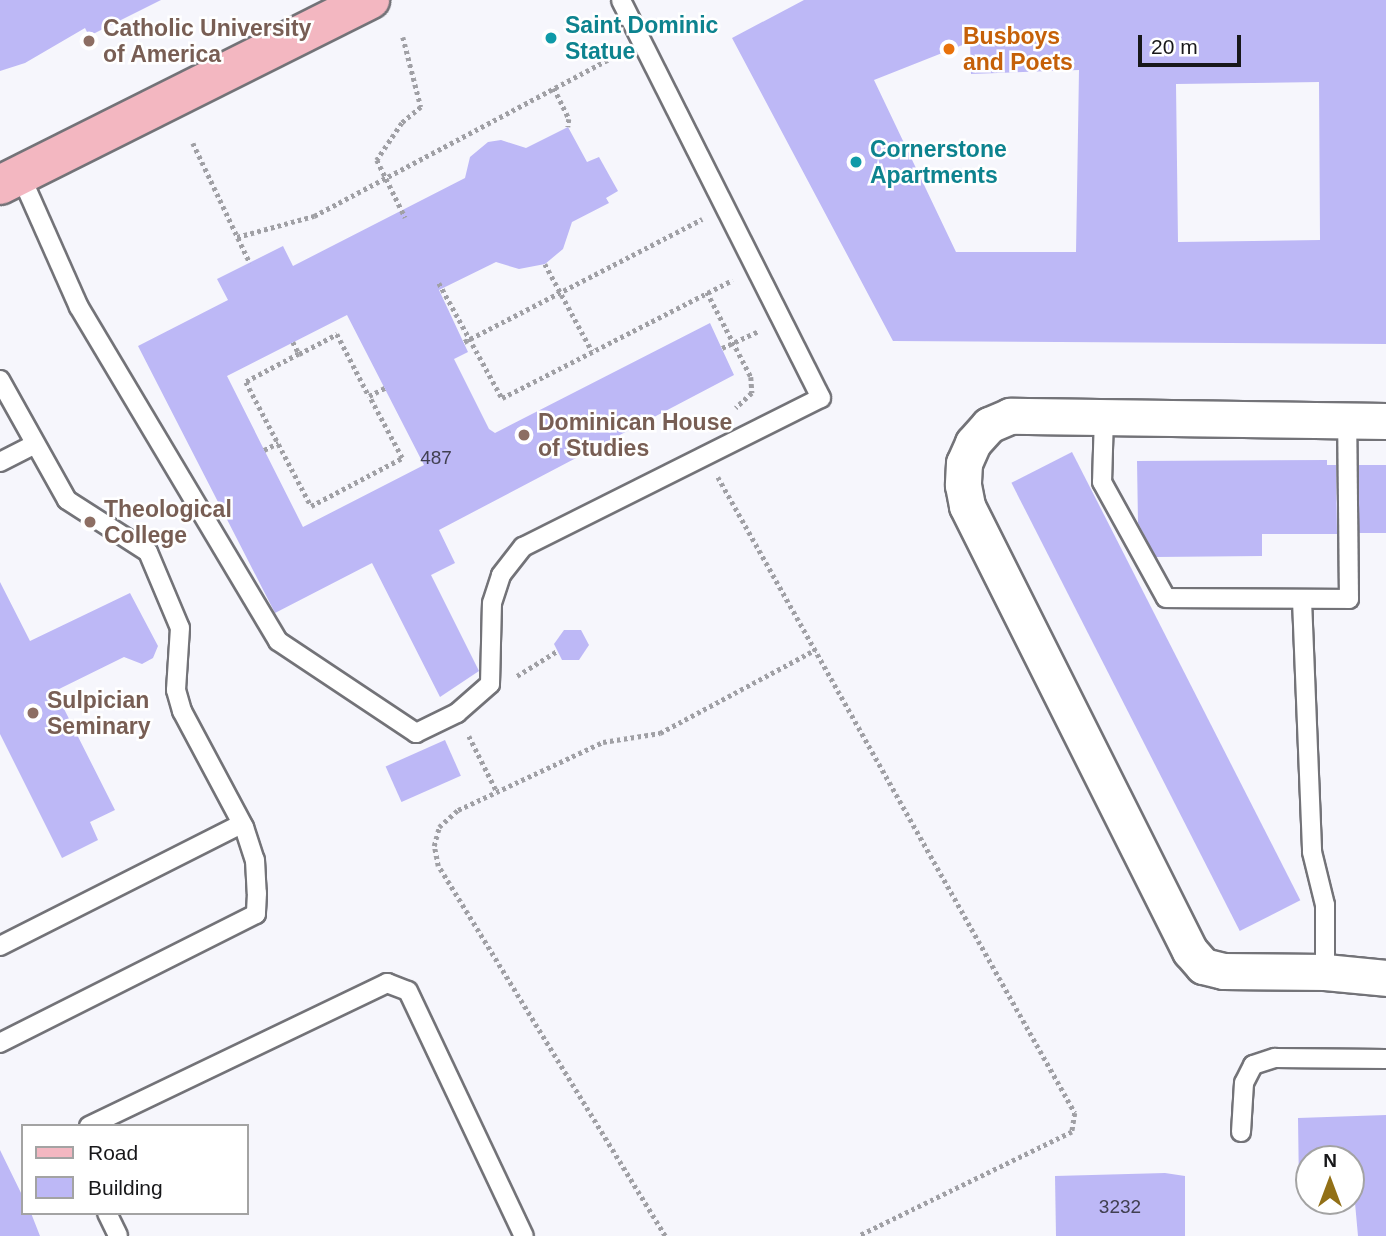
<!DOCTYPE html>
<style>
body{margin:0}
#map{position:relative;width:1386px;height:1236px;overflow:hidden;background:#f6f6fc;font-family:Arial,sans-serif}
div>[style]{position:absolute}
.building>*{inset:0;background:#bdb8f6;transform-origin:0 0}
.path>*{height:4.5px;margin-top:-2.25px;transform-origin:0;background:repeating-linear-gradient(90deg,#a0a0a5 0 3.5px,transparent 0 7px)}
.roads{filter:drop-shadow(2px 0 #737378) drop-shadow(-2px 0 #737378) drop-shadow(0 2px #737378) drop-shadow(0 -2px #737378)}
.lane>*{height:18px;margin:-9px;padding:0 9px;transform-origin:9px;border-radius:9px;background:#fff}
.street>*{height:35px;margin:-17.5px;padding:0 17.5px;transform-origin:17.5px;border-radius:17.5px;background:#fff}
.primary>*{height:38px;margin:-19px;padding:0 19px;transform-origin:19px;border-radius:19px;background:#f3b7c1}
.dots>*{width:19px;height:19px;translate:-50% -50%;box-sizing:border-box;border:4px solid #fff;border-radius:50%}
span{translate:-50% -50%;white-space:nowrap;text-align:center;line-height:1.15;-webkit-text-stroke:5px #fff;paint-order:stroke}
.number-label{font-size:19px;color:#414051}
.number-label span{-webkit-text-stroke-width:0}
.culture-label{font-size:23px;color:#0d838f;font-weight:700}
.left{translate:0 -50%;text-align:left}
.education-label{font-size:23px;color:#785e54;font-weight:700}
.food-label{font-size:23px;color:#c56008;font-weight:700}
.legend{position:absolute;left:21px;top:1124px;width:228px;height:91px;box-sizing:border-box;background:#fff;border:2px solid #a3a3a3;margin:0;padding:9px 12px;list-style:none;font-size:21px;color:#18181a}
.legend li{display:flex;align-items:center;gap:14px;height:35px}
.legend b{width:35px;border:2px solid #a3a3a3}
.north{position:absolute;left:1295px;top:1145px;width:70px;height:70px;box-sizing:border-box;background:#fff;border:2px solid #a3a3a3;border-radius:50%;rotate:0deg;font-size:19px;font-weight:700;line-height:28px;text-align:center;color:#18181a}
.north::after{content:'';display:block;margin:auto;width:24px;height:32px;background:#927017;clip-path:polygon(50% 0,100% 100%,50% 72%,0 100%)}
.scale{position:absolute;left:1138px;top:35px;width:103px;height:32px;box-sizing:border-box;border:4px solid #18181a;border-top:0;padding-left:9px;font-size:21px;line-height:24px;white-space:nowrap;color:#18181a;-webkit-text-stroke:5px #fff;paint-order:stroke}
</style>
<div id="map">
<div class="building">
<i style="clip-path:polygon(0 0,161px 0,89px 36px,85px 28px,25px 63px,0 71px)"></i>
<i style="clip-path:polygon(evenodd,804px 0,1386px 0,1386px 344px,893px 341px,732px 38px,804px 0,970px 42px,971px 74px,1079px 70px,1076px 252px,956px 252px,874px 80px,970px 42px,804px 0,1319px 82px,1320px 240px,1178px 242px,1176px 84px,1319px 82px)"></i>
<i style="clip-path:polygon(evenodd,568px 127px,587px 162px,599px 157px,618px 191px,606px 198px,609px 203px,572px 222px,563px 249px,545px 264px,519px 269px,496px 262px,439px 290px,468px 352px,454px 359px,489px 429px,495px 433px,710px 323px,734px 375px,439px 530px,455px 563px,431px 575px,479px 671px,440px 697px,372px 563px,275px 613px,138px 346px,228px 300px,217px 279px,283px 246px,293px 266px,465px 178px,470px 157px,488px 142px,501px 140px,526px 148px,568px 127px,347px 315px,424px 465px,303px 527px,227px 376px,347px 315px)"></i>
<i style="left:1072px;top:452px;width:503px;height:68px;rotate:63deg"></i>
<i style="clip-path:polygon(1327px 460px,1327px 465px,1336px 465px,1337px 534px,1262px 534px,1262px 556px,1156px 557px,1138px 523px,1137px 461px)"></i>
<i style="left:1359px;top:465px;width:27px;height:68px"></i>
<i style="clip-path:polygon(0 582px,30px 641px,130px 593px,158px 646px,153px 658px,142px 664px,124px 657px,55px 691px,115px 810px,90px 822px,98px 840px,62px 858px,0 734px)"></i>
<i style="clip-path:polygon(564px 630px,581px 630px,589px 645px,579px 660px,562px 660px,554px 644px)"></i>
<i style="left:445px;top:740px;width:39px;height:65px;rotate:66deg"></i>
<i style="clip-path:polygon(1386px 1115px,1386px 1236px,1358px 1236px,1351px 1159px,1309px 1159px,1309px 1189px,1299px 1189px,1298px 1118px)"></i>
<i style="clip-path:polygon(0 1150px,23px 1197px,23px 1213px,31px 1213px,40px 1236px,0 1236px)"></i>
<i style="clip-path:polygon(1165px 1173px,1185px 1176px,1185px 1236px,1056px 1236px,1055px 1176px)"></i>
</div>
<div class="path">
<i style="left:403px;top:37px;width:72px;rotate:75.6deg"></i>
<i style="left:421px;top:107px;width:25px;rotate:140deg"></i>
<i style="left:402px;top:123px;width:45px;rotate:124deg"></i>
<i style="left:377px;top:160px;width:64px;rotate:63.8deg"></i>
<i style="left:554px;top:88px;width:34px;rotate:64deg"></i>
<i style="left:569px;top:119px;width:8px;rotate:97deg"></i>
<i style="left:193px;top:143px;width:133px;rotate:64.6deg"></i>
<i style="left:237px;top:237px;width:80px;rotate:-15.3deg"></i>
<i style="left:314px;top:216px;width:347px;rotate:-28deg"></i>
<i style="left:545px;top:264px;width:99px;rotate:61.6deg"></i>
<i style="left:439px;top:283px;width:131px;rotate:61.3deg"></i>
<i style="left:502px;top:398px;width:259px;rotate:-27.1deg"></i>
<i style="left:707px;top:292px;width:96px;rotate:62.6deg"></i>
<i style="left:751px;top:377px;width:16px;rotate:86deg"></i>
<i style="left:752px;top:393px;width:22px;rotate:137deg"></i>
<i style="left:293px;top:342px;width:13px;rotate:63deg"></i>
<i style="left:299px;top:354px;width:60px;rotate:152.2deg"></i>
<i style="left:246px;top:382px;width:140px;rotate:62.3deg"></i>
<i style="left:311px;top:506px;width:103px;rotate:-27.8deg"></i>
<i style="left:402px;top:458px;width:70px;rotate:-118deg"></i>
<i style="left:369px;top:396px;width:18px;rotate:-27deg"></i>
<i style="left:464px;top:342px;width:268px;rotate:-27.3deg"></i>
<i style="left:722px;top:348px;width:41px;rotate:-24.7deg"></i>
<i style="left:299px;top:354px;width:43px;rotate:-27.8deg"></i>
<i style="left:337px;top:334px;width:70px;rotate:62.7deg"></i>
<i style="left:264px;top:450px;width:16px;rotate:-27deg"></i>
<i style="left:718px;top:477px;width:729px;rotate:60.69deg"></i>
<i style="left:1075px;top:1113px;width:19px;rotate:99deg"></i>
<i style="left:1072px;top:1132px;width:237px;rotate:154deg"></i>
<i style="left:517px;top:676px;width:47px;rotate:-32deg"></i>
<i style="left:469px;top:736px;width:63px;rotate:63.4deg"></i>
<i style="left:665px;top:1236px;width:434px;rotate:-121.5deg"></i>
<i style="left:438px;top:866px;width:20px;rotate:-101deg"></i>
<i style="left:434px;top:846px;width:20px;rotate:-75deg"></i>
<i style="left:439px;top:827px;width:25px;rotate:-42deg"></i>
<i style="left:458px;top:810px;width:160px;rotate:-25.1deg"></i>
<i style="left:603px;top:742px;width:58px;rotate:-9deg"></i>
<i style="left:660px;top:733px;width:176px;rotate:-28.2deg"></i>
</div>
<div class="roads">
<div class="lane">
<i style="left:20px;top:174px;width:145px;rotate:66.1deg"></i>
<i style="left:79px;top:307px;width:389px;rotate:59.2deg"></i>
<i style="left:278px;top:641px;width:166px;rotate:33.7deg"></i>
<i style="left:416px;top:733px;width:46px;rotate:-26deg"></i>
<i style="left:457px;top:713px;width:44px;rotate:-41.3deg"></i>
<i style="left:490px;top:684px;width:81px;rotate:-88.6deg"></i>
<i style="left:492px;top:603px;width:29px;rotate:-72deg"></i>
<i style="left:501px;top:575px;width:36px;rotate:-52deg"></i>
<i style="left:523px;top:547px;width:333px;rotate:-26.6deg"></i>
<i style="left:821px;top:398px;width:445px;rotate:-116.7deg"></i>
<i style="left:0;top:380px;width:137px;rotate:60.8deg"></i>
<i style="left:67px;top:500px;width:96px;rotate:32.7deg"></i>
<i style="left:148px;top:552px;width:82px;rotate:67.2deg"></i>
<i style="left:180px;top:628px;width:62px;rotate:93.7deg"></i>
<i style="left:176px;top:690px;width:22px;rotate:74deg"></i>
<i style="left:182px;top:711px;width:132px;rotate:61.9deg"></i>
<i style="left:244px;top:827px;width:35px;rotate:72deg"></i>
<i style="left:255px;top:860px;width:33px;rotate:87deg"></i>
<i style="left:257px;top:893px;width:21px;rotate:93deg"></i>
<i style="left:256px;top:914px;width:287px;rotate:153.3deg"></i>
<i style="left:1104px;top:416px;width:66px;rotate:91.7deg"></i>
<i style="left:1102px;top:482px;width:132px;rotate:61.1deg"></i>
<i style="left:1166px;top:598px;width:183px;rotate:0.3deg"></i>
<i style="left:1349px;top:599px;width:179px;rotate:-90.6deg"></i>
<i style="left:0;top:462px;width:38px;rotate:-27deg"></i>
<i style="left:1302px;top:600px;width:252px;rotate:87.7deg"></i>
<i style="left:1312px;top:852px;width:55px;rotate:76.2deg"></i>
<i style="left:1325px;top:905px;width:67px;rotate:90deg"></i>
<i style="left:0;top:946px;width:271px;rotate:-26.8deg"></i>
<i style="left:89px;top:1126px;width:331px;rotate:-25.6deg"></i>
<i style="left:387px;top:983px;width:22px;rotate:21deg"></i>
<i style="left:408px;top:991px;width:271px;rotate:64.7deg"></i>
<i style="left:1241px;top:1132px;width:49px;rotate:-86.5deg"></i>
<i style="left:1244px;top:1083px;width:20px;rotate:-63deg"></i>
<i style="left:1253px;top:1065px;width:23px;rotate:-18deg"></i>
<i style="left:1275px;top:1058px;width:111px;rotate:0.5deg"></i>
<i style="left:107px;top:1213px;width:25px;rotate:64deg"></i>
</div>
<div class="street">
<i style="left:1386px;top:421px;width:376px;rotate:-179.2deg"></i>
<i style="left:1010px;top:416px;width:23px;rotate:157deg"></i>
<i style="left:989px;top:425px;width:24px;rotate:132deg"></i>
<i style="left:973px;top:443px;width:22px;rotate:114deg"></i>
<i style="left:964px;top:463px;width:22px;rotate:93deg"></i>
<i style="left:963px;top:485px;width:21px;rotate:79deg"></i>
<i style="left:967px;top:506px;width:498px;rotate:63.4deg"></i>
<i style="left:1190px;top:951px;width:20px;rotate:49deg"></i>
<i style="left:1203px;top:966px;width:21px;rotate:14deg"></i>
<i style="left:1223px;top:971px;width:102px;rotate:0.6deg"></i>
<i style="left:1325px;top:972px;width:61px;rotate:5.6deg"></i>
</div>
<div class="primary">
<i style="left:0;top:185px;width:414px;rotate:-26.6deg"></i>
</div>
</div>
<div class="dots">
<i style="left:551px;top:38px;background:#0f9aa8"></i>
<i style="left:89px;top:41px;background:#8d6e63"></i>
<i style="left:949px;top:49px;background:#e8710a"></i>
<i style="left:856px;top:162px;background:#0f9aa8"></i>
<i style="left:524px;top:435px;background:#8d6e63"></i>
<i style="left:90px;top:522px;background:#8d6e63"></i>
<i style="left:33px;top:713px;background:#8d6e63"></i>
</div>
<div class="number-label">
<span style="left:436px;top:458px">487</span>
<span style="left:1120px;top:1207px">3232</span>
</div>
<div class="culture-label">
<span class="left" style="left:565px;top:38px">Saint Dominic<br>Statue</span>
<span class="left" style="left:870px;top:162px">Cornerstone<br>Apartments</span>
</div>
<div class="education-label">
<span class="left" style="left:103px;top:41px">Catholic University<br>of America</span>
<span class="left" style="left:538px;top:435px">Dominican House<br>of Studies</span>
<span class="left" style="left:104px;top:522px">Theological<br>College</span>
<span class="left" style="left:47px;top:713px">Sulpician<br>Seminary</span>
</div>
<div class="food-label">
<span class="left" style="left:963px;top:49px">Busboys<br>and Poets</span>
</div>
<ul class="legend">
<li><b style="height:9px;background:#f3b7c1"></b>Road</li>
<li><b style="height:19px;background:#bdb8f6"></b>Building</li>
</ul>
<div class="north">N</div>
<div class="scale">20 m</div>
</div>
